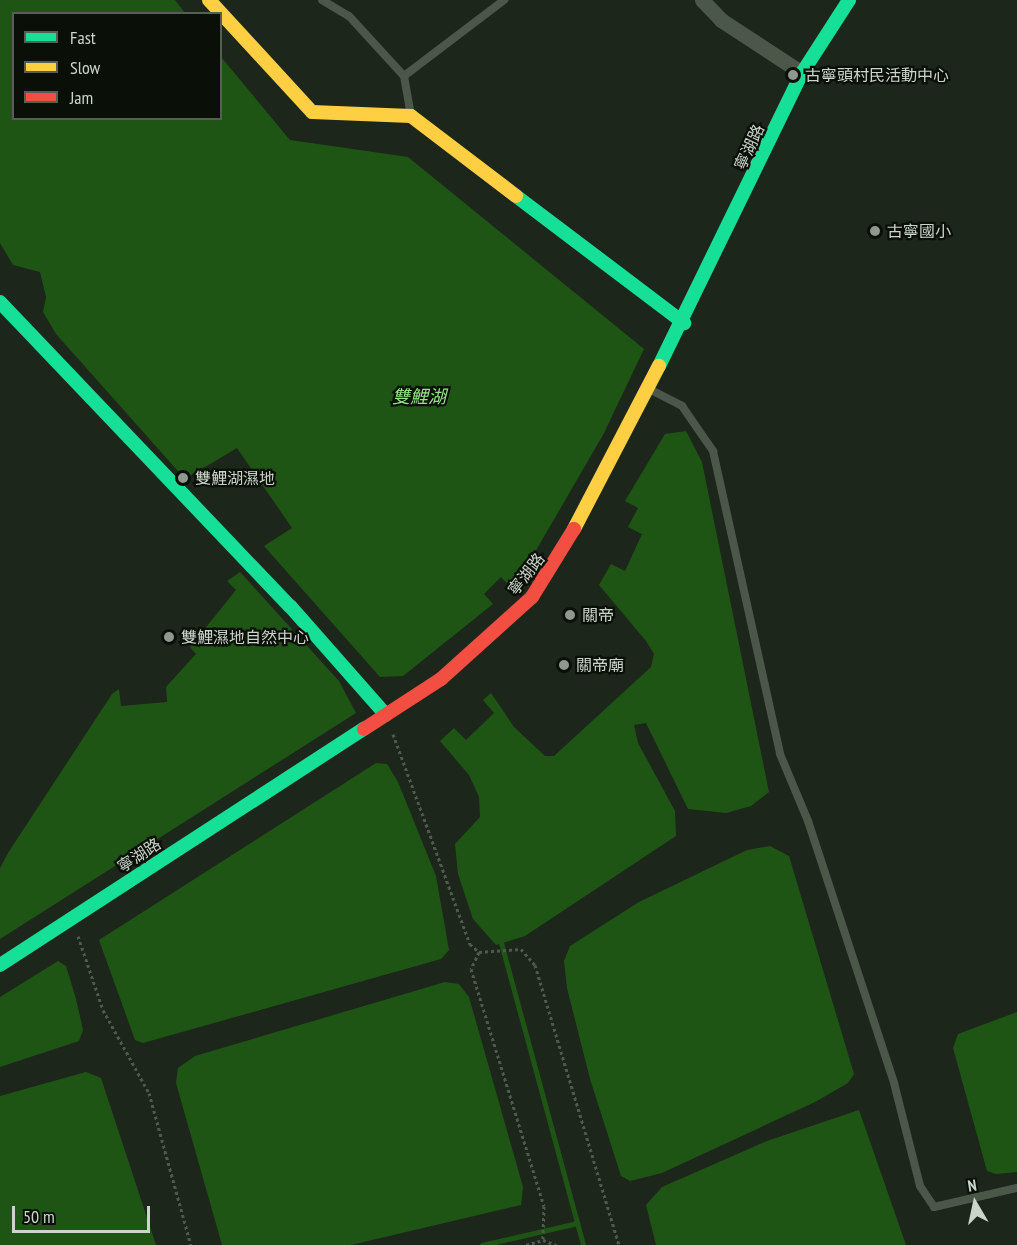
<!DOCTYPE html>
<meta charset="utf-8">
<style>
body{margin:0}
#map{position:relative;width:1017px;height:1245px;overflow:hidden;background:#1d261b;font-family:"PT Sans Narrow","Noto Sans TC",sans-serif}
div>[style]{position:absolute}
.water>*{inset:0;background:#1e5514}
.stream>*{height:5px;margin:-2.5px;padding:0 2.5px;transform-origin:2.5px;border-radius:2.5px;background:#1e5514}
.path>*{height:3px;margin-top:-1.5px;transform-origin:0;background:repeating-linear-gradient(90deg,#4f594d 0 3px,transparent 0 6px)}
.lane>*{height:8px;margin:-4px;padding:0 4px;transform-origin:4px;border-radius:4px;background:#4b5749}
.street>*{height:15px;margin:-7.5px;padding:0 7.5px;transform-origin:7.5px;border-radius:7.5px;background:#4b5749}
.fast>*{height:14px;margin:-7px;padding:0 7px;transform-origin:7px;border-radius:7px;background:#16e098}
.slow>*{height:14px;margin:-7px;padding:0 7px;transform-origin:7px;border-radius:7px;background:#ffcf43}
.jam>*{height:14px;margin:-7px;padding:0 7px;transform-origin:7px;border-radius:7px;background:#f24e42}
.dots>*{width:16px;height:16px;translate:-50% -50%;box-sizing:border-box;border:3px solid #0a1008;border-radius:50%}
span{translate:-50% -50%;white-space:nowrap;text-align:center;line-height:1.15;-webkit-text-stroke:4.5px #0a1008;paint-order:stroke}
.poi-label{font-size:16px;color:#cbd5c9}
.left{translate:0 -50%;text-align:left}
.street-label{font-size:16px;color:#cbd5c9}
.water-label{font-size:18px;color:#95e587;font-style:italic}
.legend{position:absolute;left:12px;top:12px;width:210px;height:108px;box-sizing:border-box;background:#0a1008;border:2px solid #575f55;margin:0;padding:8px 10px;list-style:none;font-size:18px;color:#cbd5c9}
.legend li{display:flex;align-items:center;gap:12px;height:30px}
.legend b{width:30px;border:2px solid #575f55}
.north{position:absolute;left:945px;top:1173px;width:60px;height:60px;-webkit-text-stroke:4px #0a1008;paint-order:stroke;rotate:351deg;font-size:16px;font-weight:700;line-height:24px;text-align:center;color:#cbd5c9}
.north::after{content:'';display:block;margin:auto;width:21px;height:27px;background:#cbd5c9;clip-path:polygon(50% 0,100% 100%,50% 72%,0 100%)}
.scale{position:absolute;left:12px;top:1206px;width:138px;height:27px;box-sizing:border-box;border:3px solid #cbd5c9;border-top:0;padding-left:8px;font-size:18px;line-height:21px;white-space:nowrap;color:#cbd5c9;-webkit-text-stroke:4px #0a1008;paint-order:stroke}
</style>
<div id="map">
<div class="water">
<i style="clip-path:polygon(0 0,175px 0,185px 13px,14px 14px,14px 118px,220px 118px,221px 57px,290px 140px,408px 157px,644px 349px,603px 435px,513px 590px,501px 577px,484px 594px,493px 604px,403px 676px,380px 677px,264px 546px,292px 528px,237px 448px,185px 479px,56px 334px,43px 312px,46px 297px,40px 272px,13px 265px,0 243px)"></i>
<i style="clip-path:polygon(686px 431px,702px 462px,769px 792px,751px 806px,726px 813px,688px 809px,646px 723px,634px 725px,638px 743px,675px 811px,676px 836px,525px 936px,496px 945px,473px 919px,458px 874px,455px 844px,480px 817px,479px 797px,469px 775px,440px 741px,454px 728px,466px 740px,494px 713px,483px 700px,491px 693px,514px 727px,545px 756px,554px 756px,651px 667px,654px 654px,646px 641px,599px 585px,611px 564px,625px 571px,642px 534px,628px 527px,638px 508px,625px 501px,665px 434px)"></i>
<i style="clip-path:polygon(240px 572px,339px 681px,356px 713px,0 939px,0 868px,8px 853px,112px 694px,119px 689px,121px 706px,167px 702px,166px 687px,196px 654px,190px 647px,236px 590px,227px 581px)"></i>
<i style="clip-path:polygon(376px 763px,387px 764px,398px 782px,436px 876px,449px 950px,441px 959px,143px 1043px,135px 1040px,99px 940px)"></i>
<i style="clip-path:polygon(770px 846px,789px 856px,854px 1074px,848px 1083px,815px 1102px,662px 1173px,630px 1181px,621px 1176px,590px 1079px,567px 988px,564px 961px,570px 946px,639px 902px,747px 850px)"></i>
<i style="clip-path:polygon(58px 961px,66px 966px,76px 999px,83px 1030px,79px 1041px,0 1067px,0 997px)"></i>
<i style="clip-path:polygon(445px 982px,459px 984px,469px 997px,523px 1187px,521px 1205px,351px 1245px,222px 1245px,176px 1083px,178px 1068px,195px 1056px)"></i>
<i style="clip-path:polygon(1017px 1012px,1017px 1172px,996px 1174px,987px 1171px,953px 1048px,958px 1034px)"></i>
<i style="clip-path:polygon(86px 1072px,101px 1078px,156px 1245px,0 1245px,0 1096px)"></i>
<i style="clip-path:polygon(859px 1110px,906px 1245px,656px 1245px,646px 1205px,662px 1187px,767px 1141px)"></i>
</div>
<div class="stream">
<i style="left:500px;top:939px;width:317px;rotate:74.8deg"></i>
<i style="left:482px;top:1245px;width:98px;rotate:-13deg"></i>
</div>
<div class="path">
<i style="left:393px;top:734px;width:224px;rotate:69.9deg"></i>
<i style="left:470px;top:944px;width:12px;rotate:42deg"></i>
<i style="left:479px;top:952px;width:42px;rotate:-4.1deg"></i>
<i style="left:521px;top:949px;width:21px;rotate:49deg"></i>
<i style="left:535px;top:965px;width:292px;rotate:73.3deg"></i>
<i style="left:78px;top:936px;width:78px;rotate:71.3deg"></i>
<i style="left:103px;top:1010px;width:95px;rotate:61deg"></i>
<i style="left:149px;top:1093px;width:158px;rotate:74.6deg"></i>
<i style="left:479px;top:952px;width:19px;rotate:115deg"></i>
<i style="left:471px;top:969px;width:248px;rotate:72.9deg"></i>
<i style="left:544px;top:1206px;width:34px;rotate:92deg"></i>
<i style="left:543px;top:1240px;width:14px;rotate:21deg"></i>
<i style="left:526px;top:1245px;width:18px;rotate:-16deg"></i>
</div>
<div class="lane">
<i style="left:322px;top:0;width:31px;rotate:31deg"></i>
<i style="left:349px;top:16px;width:81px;rotate:47.5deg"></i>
<i style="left:404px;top:76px;width:40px;rotate:80deg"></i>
<i style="left:404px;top:76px;width:126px;rotate:-37.2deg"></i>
<i style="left:651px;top:390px;width:35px;rotate:27deg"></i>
<i style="left:682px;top:406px;width:55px;rotate:55.4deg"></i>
<i style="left:713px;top:451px;width:310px;rotate:77.5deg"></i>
<i style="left:780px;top:754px;width:73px;rotate:67.3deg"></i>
<i style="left:808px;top:821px;width:276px;rotate:71.8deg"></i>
<i style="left:894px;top:1083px;width:106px;rotate:75.8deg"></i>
<i style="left:920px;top:1186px;width:25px;rotate:56deg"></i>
<i style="left:934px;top:1207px;width:85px;rotate:-12.9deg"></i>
</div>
<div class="street">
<i style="left:702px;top:0;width:28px;rotate:46deg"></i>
<i style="left:721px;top:20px;width:97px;rotate:33.2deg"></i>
</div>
<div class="fast">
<i style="left:516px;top:196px;width:211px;rotate:37.1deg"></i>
<i style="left:0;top:302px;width:420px;rotate:46.4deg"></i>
<i style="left:290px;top:606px;width:145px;rotate:48.6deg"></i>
<i style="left:659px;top:366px;width:326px;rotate:-64deg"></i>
<i style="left:802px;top:73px;width:87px;rotate:-57.2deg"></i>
<i style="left:0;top:965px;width:434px;rotate:-33deg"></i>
</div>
<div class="slow">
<i style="left:209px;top:0;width:152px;rotate:47.4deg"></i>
<i style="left:312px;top:112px;width:99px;rotate:2.3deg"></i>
<i style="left:411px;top:116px;width:132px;rotate:37.3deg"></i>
<i style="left:574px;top:529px;width:184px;rotate:-62.5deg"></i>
</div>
<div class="jam">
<i style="left:364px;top:729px;width:92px;rotate:-33deg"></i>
<i style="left:441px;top:679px;width:122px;rotate:-42deg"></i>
<i style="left:532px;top:597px;width:80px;rotate:-58.3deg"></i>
</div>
<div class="dots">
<i style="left:793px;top:75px;background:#8e988c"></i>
<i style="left:875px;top:231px;background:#8e988c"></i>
<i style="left:183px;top:478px;background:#8e988c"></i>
<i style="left:570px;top:615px;background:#8e988c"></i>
<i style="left:169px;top:637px;background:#8e988c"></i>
<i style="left:564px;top:665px;background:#8e988c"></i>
</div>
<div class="poi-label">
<span class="left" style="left:805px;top:75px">古寧頭村民活動中心</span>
<span class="left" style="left:887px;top:231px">古寧國小</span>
<span class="left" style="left:195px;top:478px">雙鯉湖濕地</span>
<span class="left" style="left:582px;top:615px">關帝</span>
<span class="left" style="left:181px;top:637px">雙鯉濕地自然中心</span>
<span class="left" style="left:576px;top:665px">關帝廟</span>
</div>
<div class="street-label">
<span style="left:749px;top:147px;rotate:-65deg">寧湖路</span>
<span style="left:526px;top:574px;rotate:-52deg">寧湖路</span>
<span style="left:139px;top:855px;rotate:-33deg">寧湖路</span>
</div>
<div class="water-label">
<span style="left:419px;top:397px">雙鯉湖</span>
</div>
<ul class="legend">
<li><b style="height:8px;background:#16e098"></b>Fast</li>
<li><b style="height:8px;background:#ffcf43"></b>Slow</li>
<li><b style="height:8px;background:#f24e42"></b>Jam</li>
</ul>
<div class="north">N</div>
<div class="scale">50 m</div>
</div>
